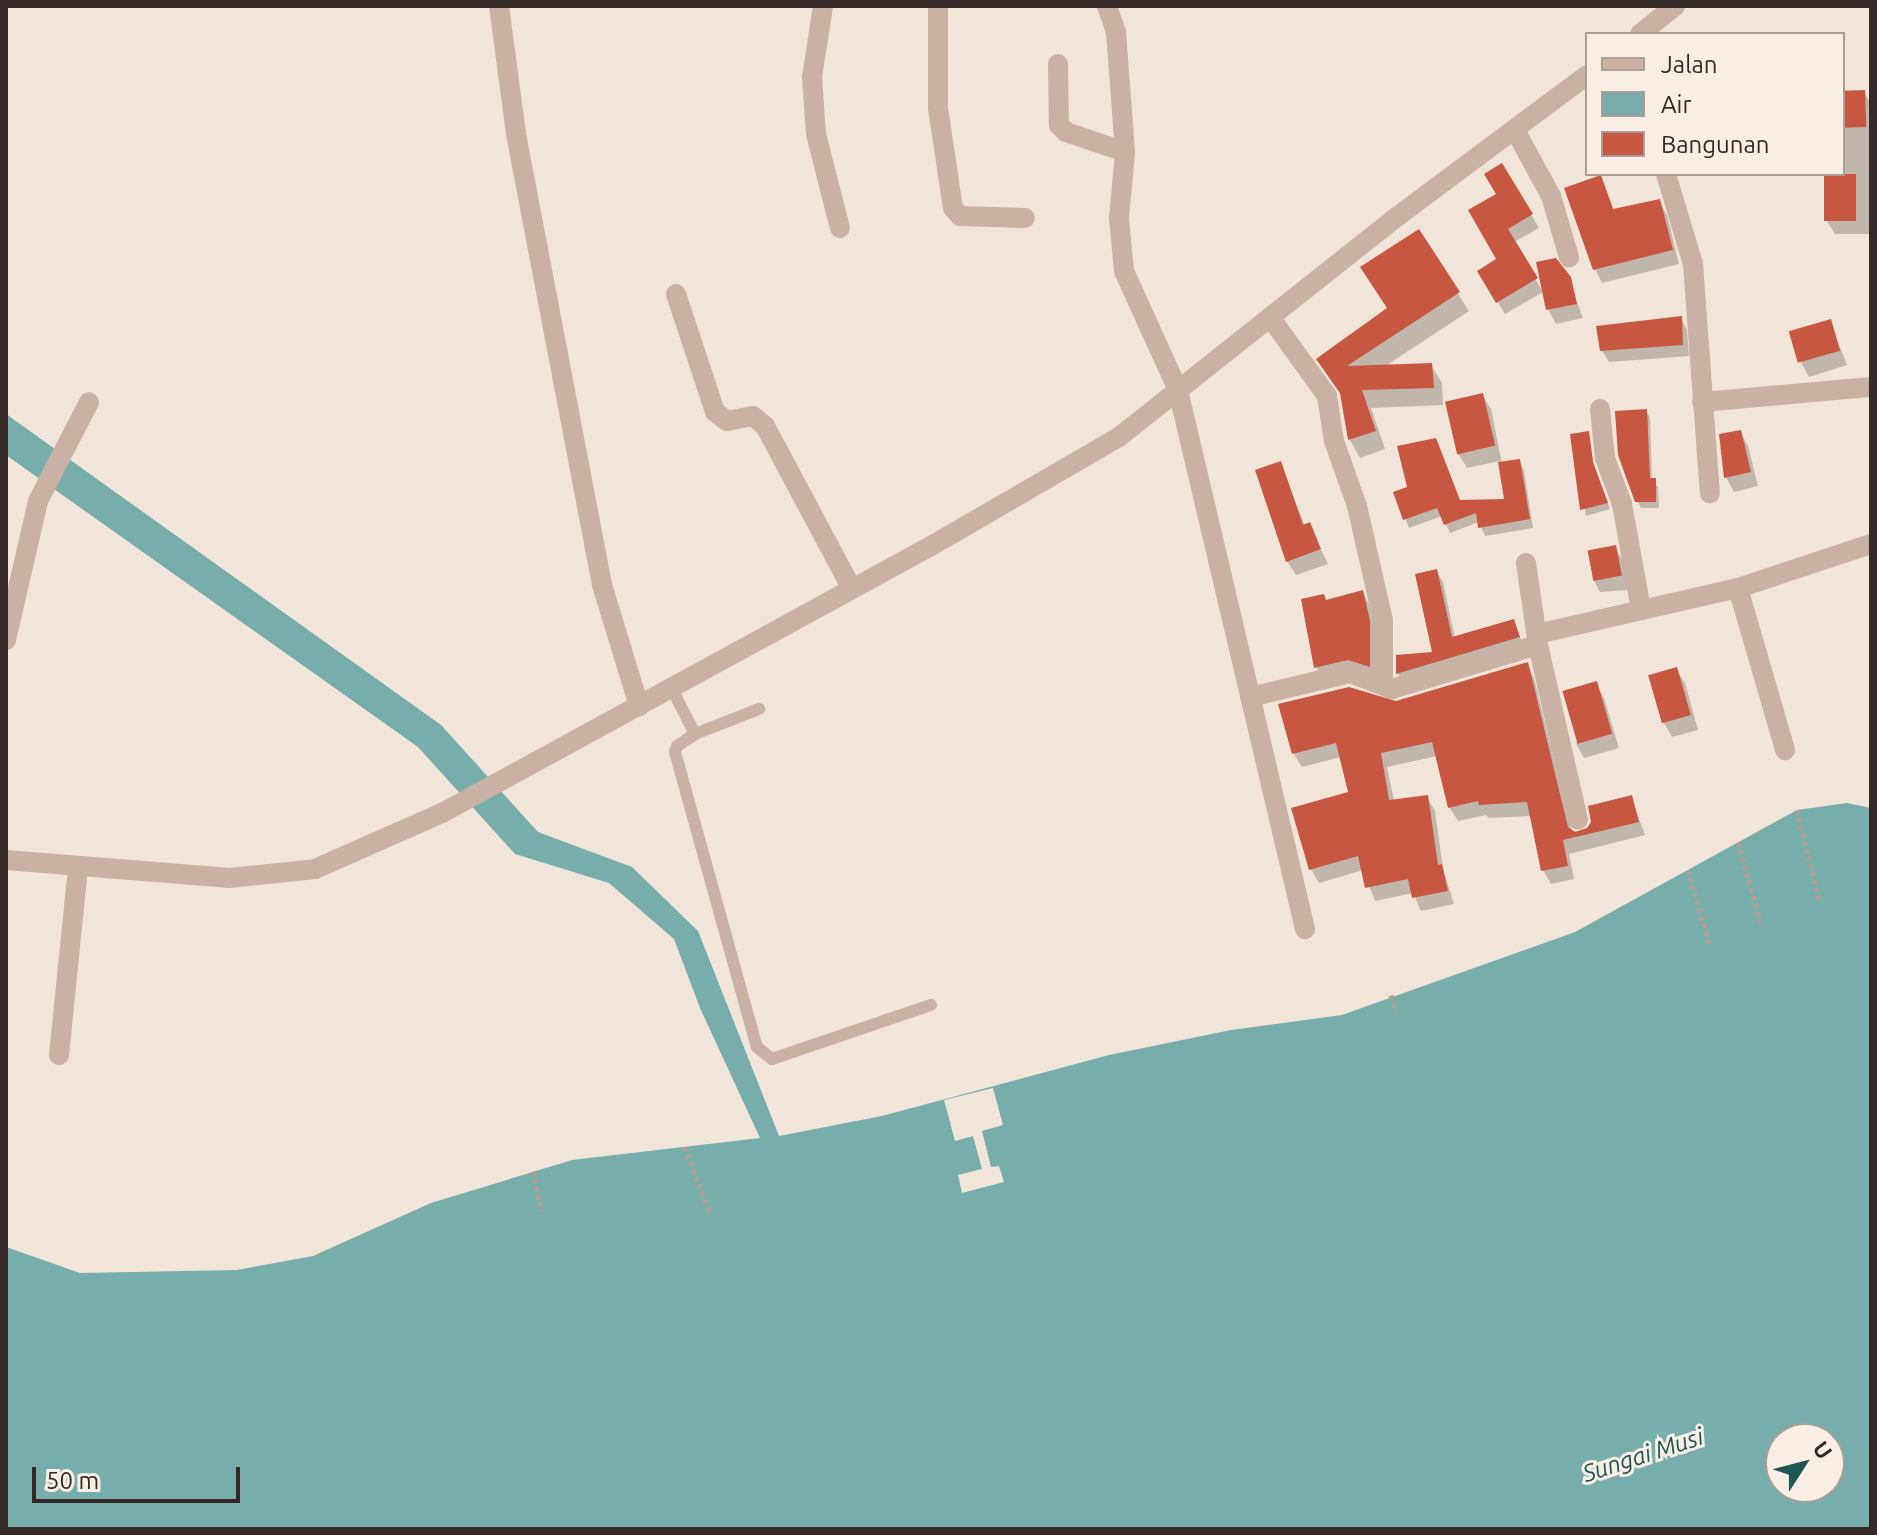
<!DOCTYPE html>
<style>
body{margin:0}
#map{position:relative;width:1877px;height:1535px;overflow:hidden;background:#f1e4d8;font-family:Ubuntu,sans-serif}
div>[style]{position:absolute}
.water>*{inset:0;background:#77aeac}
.pier>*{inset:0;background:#f1e4d8}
.shadow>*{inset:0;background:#0003}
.building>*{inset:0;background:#c75741;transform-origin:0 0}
.path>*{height:5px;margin-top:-2.5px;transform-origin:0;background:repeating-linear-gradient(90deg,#b59c8f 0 4px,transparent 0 8px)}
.lane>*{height:12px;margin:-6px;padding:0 6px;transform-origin:6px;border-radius:6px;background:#c9b2a4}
.street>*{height:20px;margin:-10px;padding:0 10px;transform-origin:10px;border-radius:10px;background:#c9b2a4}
span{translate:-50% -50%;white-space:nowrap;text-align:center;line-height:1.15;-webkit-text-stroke:6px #f9eee4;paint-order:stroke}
.water-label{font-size:24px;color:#1c5655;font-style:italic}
.frame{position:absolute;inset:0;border:8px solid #342926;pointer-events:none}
.legend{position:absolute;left:1585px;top:32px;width:260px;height:144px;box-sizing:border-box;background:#f9eee4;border:2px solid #aa9f98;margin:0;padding:10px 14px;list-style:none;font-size:24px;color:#342926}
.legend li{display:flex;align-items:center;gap:16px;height:40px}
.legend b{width:40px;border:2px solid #aa9f98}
.north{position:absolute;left:1765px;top:1423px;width:80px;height:80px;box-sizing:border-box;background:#f9eee4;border:2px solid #aa9f98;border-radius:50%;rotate:54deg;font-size:22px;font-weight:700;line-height:32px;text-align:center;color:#342926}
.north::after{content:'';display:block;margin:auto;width:28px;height:36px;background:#1c5655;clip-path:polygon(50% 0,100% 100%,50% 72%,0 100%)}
.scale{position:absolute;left:32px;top:1467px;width:208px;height:36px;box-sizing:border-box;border:4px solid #342926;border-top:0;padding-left:10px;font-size:24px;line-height:28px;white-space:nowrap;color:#342926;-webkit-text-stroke:6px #f9eee4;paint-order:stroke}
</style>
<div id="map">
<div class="water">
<i style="clip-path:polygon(evenodd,6px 414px,441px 725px,538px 832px,632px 867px,698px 931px,779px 1136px,882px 1116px,1109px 1055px,1231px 1030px,1342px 1015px,1575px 932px,1797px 810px,1847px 803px,1871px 808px,1871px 1529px,6px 1529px,6px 1247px,80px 1273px,237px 1270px,313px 1256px,431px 1203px,572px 1160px,760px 1138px,700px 1008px,674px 939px,609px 883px,515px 854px,418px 747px,6px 455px,6px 414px,1781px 1439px,1829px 1439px,1829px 1487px,1781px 1487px,1781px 1439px)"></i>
</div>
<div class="pier">
<i style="clip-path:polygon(993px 1088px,1003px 1125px,982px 1131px,991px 1167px,999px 1166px,1004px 1182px,962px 1193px,958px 1175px,982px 1169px,973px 1136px,955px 1141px,944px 1100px)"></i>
</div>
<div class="shadow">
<i style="clip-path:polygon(1864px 92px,1871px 104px,1871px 234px,1835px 234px,1826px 220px,1826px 174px,1843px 174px,1843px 93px)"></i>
<i style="clip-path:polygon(1502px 166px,1539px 228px,1514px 242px,1543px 292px,1505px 314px,1480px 272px,1499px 260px)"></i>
<i style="clip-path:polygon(1600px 177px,1614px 210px,1659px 201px,1667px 215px,1679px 264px,1602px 283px,1595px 269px)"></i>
<i style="clip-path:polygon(1418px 232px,1469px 311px,1384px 367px,1431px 365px,1442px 383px,1443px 405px,1371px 408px,1385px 449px,1360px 458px,1350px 440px,1342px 396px,1329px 378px,1389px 309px)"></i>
<i style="clip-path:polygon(1565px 271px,1583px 318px,1556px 324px,1548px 309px)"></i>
<i style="clip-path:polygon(1681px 318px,1687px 330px,1689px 356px,1609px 362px,1602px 351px)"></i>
<i style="clip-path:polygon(1830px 322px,1847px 365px,1809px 377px,1801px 362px)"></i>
<i style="clip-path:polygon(1482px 395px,1491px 409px,1502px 464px,1519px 461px,1524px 470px,1533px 528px,1485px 536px,1479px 522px,1450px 533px,1442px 516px,1409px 528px,1395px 493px,1460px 502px,1507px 501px,1500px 461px,1467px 468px,1458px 453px)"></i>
<i style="clip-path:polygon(1646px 411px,1650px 417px,1652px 480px,1658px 487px,1659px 508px,1641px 508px,1637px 501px)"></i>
<i style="clip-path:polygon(1740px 432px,1748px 446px,1758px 486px,1734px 492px,1726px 477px)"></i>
<i style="clip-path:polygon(1588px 433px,1595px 471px,1610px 509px,1586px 516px,1572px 435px)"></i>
<i style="clip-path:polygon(1280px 463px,1305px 526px,1309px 525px,1328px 564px,1296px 575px,1287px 561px)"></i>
<i style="clip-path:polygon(1615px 548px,1624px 562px,1628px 590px,1600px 592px,1592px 577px)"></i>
<i style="clip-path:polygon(1436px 571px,1443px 582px,1455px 639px,1513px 622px,1525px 648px,1404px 684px,1398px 674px,1398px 656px,1435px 654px)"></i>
<i style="clip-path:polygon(1362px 592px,1369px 604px,1376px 635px,1376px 677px,1323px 679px,1316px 667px,1326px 602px)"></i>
<i style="clip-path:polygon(1527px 664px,1534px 678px,1572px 832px,1589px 830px,1631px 797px,1645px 835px,1569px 854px,1574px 879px,1551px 884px,1543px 870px,1531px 816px,1489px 818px,1486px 815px,1458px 821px,1450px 808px,1437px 756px,1387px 767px,1394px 801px,1427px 797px,1435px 811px,1443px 869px,1454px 904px,1421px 911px,1413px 893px,1375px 901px,1363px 870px,1319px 883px,1311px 869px,1350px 794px,1341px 757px,1302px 767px,1294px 754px,1281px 705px,1396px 704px)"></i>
<i style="clip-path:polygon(1676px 669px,1685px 683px,1698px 730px,1672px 737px,1664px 723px)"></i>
<i style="clip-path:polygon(1596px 684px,1604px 698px,1619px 748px,1584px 758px,1576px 744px)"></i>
</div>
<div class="building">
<i style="left:1865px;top:90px;width:37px;height:22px;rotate:88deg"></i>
<i style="clip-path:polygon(1502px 163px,1533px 214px,1508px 229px,1538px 278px,1496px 303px,1477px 271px,1496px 259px,1468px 210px,1496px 194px,1484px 174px)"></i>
<i style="left:1824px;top:174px;width:32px;height:47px"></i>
<i style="clip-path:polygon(1601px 175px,1613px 209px,1660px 199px,1673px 250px,1593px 270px,1564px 188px)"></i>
<i style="clip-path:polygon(1419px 229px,1460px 292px,1347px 366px,1432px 363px,1434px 388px,1362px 390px,1376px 431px,1348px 440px,1340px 393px,1316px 359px,1387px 308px,1360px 267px)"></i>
<i style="clip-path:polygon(1556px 258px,1571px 277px,1577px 304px,1546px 310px,1536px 262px)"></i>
<i style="clip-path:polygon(1682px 316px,1683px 345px,1600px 351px,1596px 326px)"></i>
<i style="left:1831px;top:319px;width:33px;height:44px;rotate:74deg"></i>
<i style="left:1483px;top:393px;width:54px;height:39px;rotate:77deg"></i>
<i style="clip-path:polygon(1647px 409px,1650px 478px,1656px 478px,1656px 502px,1635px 502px,1618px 455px,1615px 411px)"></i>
<i style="clip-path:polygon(1741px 430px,1751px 472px,1724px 478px,1719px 434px)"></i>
<i style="clip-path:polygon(1589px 431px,1593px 462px,1608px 503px,1580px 510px,1570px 434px)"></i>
<i style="clip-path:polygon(1436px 438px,1460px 500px,1504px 499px,1498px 462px,1520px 459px,1530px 519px,1478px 528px,1476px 513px,1444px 525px,1437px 508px,1403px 520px,1393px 492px,1407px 487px,1397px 446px)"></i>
<i style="clip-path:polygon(1281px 461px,1303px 525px,1310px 522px,1321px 549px,1286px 562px,1255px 470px)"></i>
<i style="left:1616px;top:545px;width:31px;height:29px;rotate:79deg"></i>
<i style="clip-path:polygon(1437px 569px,1452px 637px,1514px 619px,1520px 637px,1396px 674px,1396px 655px,1432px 652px,1415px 574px)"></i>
<i style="clip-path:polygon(1363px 590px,1370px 621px,1370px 667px,1348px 660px,1314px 668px,1301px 599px,1324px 594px,1326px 600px)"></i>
<i style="clip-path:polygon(1528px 662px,1568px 827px,1575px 832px,1587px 828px,1591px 822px,1588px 806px,1632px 795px,1639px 822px,1563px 840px,1568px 866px,1541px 871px,1527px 802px,1479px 805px,1478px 801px,1448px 808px,1432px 742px,1381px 753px,1389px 800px,1428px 795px,1438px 865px,1442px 864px,1448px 891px,1412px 898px,1408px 879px,1365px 888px,1358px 856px,1309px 870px,1291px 808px,1348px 792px,1336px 743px,1292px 754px,1278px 704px,1349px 687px,1396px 701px)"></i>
<i style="left:1677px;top:667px;width:50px;height:30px;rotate:74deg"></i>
<i style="left:1597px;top:681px;width:55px;height:36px;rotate:74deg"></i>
</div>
<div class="path">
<i style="left:1797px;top:810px;width:95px;rotate:76deg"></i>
<i style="left:1738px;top:842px;width:88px;rotate:74.2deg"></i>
<i style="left:1688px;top:870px;width:79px;rotate:73.9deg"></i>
<i style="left:1391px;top:995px;width:18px;rotate:71deg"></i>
<i style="left:684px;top:1147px;width:72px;rotate:68.1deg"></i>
<i style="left:533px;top:1171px;width:41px;rotate:78.7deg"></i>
</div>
<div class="lane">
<i style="left:672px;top:689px;width:51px;rotate:62.9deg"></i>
<i style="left:695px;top:734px;width:69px;rotate:-21.3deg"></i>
<i style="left:695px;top:734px;width:22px;rotate:146deg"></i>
<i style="left:677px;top:746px;width:6px;rotate:108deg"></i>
<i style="left:675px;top:752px;width:306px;rotate:74.5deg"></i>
<i style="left:757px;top:1047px;width:19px;rotate:39deg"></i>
<i style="left:772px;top:1059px;width:168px;rotate:-18.8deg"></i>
</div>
<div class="street">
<i style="left:499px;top:6px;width:129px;rotate:82.4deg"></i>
<i style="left:516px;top:134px;width:459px;rotate:79.2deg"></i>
<i style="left:602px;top:585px;width:127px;rotate:73deg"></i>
<i style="left:823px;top:6px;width:72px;rotate:98.8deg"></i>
<i style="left:812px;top:77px;width:57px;rotate:86deg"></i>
<i style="left:816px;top:134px;width:97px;rotate:75.7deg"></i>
<i style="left:938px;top:6px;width:102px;rotate:90deg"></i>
<i style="left:938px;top:108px;width:101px;rotate:81.5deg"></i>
<i style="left:953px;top:208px;width:11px;rotate:49deg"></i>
<i style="left:960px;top:216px;width:65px;rotate:1.8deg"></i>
<i style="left:1107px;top:6px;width:28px;rotate:71deg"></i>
<i style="left:1116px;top:32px;width:120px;rotate:85.7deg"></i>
<i style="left:1125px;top:152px;width:66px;rotate:95.2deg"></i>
<i style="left:1119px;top:218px;width:53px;rotate:84.6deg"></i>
<i style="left:1124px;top:271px;width:131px;rotate:65.6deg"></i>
<i style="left:1178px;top:390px;width:554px;rotate:76.74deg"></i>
<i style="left:1640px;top:34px;width:45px;rotate:-38.7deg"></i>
<i style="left:1058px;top:64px;width:61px;rotate:89.1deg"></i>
<i style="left:1059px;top:125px;width:10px;rotate:45deg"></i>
<i style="left:1066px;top:132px;width:62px;rotate:18.7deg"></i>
<i style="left:1515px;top:130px;width:75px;rotate:61.4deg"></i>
<i style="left:1551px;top:196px;width:64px;rotate:73.6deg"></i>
<i style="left:1666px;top:174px;width:94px;rotate:73.3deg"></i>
<i style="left:1693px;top:264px;width:230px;rotate:85.8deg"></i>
<i style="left:676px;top:294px;width:124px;rotate:71.7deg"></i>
<i style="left:715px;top:412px;width:15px;rotate:37deg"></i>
<i style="left:727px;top:421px;width:26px;rotate:-11deg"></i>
<i style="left:753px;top:416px;width:16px;rotate:40deg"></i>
<i style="left:765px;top:426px;width:185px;rotate:61.9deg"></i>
<i style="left:1270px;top:317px;width:97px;rotate:54.2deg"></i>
<i style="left:1327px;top:396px;width:46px;rotate:81.2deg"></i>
<i style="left:1334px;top:441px;width:69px;rotate:70.5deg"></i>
<i style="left:1357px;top:506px;width:117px;rotate:77.2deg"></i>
<i style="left:1383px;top:620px;width:65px;rotate:90deg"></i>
<i style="left:1702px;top:402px;width:170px;rotate:-5.1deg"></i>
<i style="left:1600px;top:409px;width:49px;rotate:84.2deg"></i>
<i style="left:1605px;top:458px;width:49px;rotate:69.7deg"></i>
<i style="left:1622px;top:504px;width:108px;rotate:79.8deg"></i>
<i style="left:1526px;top:563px;width:83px;rotate:81.7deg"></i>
<i style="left:1538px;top:645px;width:179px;rotate:77.1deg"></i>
<i style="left:1738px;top:588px;width:169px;rotate:73.8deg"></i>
<i style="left:1537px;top:634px;width:206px;rotate:-12.9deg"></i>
<i style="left:1738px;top:588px;width:140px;rotate:-18.3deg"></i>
<i style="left:6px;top:640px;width:143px;rotate:-77deg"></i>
<i style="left:38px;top:501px;width:111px;rotate:-62.7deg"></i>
<i style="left:1250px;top:697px;width:103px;rotate:-13.5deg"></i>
<i style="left:1350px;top:673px;width:45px;rotate:20.9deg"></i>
<i style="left:1392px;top:689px;width:152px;rotate:-16.8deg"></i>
<i style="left:6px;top:860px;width:225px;rotate:4.6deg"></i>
<i style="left:230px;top:878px;width:85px;rotate:-6deg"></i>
<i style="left:315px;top:869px;width:139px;rotate:-23.8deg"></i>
<i style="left:442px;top:813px;width:557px;rotate:-28.64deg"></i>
<i style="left:931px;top:546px;width:217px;rotate:-30.1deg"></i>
<i style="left:1119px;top:437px;width:356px;rotate:-38.4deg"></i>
<i style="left:1398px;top:216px;width:236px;rotate:-36.7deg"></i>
<i style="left:59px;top:1055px;width:187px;rotate:-84.2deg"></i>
</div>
<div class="water-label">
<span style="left:1643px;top:1455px;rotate:-18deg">Sungai Musi</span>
</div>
<div class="frame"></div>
<ul class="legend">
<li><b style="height:10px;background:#c9b2a4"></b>Jalan</li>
<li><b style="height:22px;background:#77aeac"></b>Air</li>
<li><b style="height:22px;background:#c75741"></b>Bangunan</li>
</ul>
<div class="north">U</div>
<div class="scale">50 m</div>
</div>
